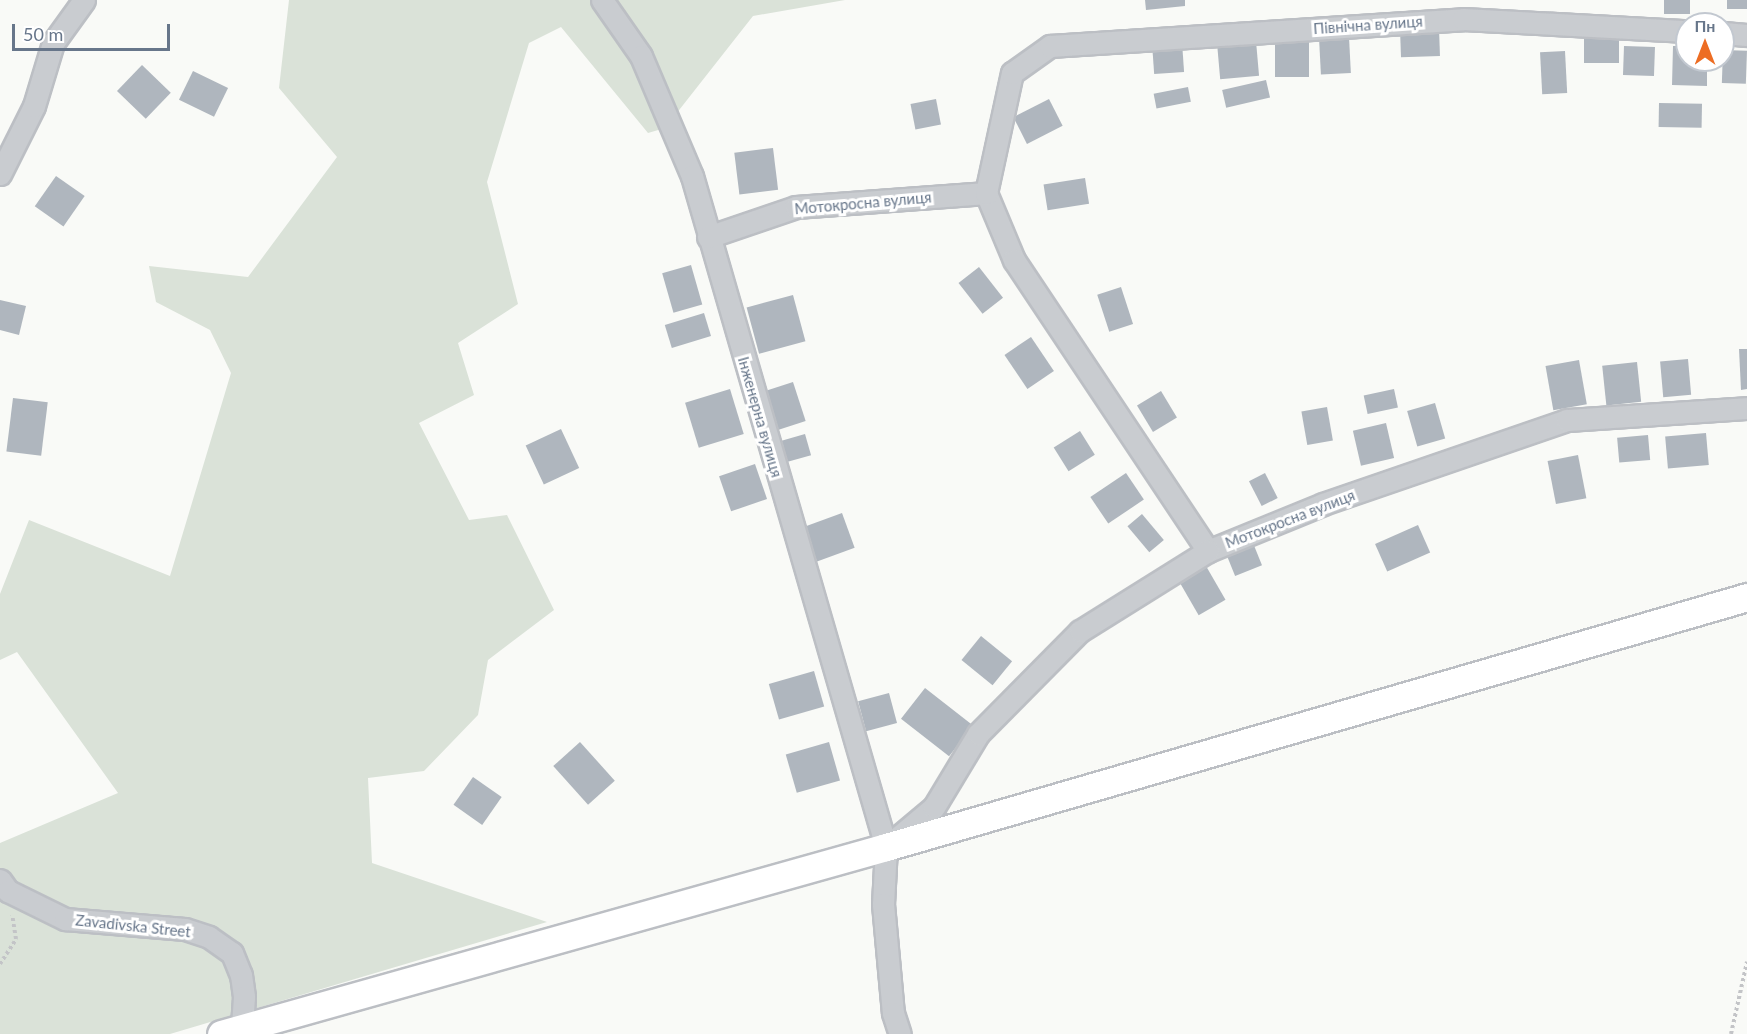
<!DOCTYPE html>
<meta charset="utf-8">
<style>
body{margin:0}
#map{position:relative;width:1747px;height:1034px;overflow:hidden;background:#f9faf7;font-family:Lato,sans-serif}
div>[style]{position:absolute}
.green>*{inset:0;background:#dae2d8}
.building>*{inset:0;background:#afb6be;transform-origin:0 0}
.path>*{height:4px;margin-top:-2px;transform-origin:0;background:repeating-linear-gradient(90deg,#c3c4c7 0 3px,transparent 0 6px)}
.roads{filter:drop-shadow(2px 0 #bcbfc4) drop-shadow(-2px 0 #bcbfc4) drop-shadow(0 2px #bcbfc4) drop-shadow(0 -2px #bcbfc4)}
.minor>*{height:21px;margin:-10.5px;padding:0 10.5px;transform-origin:10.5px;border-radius:10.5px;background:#c9ccd0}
.major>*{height:27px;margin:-13.5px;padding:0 13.5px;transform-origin:13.5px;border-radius:13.5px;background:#fff}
span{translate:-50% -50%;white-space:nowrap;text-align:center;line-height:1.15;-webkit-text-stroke:6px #fff;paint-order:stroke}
.street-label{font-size:15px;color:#67768a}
.north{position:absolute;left:1675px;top:12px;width:60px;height:60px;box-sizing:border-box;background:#fff;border:2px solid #c2c8d0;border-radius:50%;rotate:0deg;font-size:16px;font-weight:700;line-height:24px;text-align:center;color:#67768a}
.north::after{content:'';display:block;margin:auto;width:21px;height:27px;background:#ed6d23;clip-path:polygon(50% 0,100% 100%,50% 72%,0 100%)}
.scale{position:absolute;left:12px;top:24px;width:158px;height:27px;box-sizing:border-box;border:3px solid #67768a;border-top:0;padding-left:8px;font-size:18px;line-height:21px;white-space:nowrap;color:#67768a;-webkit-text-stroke:4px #fff;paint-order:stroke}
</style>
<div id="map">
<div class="green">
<i style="clip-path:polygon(289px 0,845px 0,753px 16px,665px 128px,648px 133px,561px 27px,529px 43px,487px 182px,518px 304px,458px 343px,474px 395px,419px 423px,469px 520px,507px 515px,554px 610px,488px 660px,478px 715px,424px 771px,368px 778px,372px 863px,547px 922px,170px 1034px,0 1034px,0 843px,118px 793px,17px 652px,0 660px,0 594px,29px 520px,170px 576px,231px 373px,210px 330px,156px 302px,149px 266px,248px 277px,337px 157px,279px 88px)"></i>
</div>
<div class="building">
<i style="clip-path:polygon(1145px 0,1185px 0,1185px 6px,1146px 10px)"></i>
<i style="left:1664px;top:0;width:26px;height:14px"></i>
<i style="left:1727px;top:0;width:20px;height:9px"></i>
<i style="left:1439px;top:28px;width:28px;height:39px;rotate:88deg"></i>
<i style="left:1275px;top:36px;width:34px;height:41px"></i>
<i style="left:1349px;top:37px;width:36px;height:30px;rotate:87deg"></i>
<i style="left:1584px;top:38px;width:35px;height:25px"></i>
<i style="left:1256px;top:41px;width:35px;height:39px;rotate:85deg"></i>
<i style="left:1182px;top:42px;width:30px;height:30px;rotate:86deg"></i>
<i style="left:1624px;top:46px;width:31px;height:29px;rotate:2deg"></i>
<i style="clip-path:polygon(1673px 46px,1687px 46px,1687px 60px,1707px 60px,1707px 86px,1672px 85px)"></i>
<i style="left:1723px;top:50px;width:24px;height:33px;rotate:2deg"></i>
<i style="left:1565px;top:51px;width:42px;height:25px;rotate:87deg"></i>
<i style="left:142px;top:65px;width:40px;height:36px;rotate:44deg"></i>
<i style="left:193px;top:71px;width:39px;height:32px;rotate:26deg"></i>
<i style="left:1266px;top:80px;width:18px;height:45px;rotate:77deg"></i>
<i style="left:1188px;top:87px;width:15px;height:35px;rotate:79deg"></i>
<i style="left:936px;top:99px;width:26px;height:26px;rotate:79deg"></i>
<i style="left:1049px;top:99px;width:30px;height:40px;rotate:63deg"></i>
<i style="left:1659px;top:103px;width:43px;height:24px;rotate:1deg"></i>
<i style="left:773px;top:148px;width:42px;height:39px;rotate:83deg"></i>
<i style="left:56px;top:176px;width:35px;height:37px;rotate:35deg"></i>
<i style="left:1085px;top:178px;width:26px;height:42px;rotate:81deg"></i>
<i style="left:691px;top:265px;width:41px;height:30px;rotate:74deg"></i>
<i style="left:979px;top:267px;width:39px;height:26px;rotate:52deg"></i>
<i style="left:1121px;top:287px;width:39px;height:25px;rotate:72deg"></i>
<i style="left:793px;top:295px;width:48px;height:48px;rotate:75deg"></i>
<i style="clip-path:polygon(0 300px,26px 306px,19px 335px,0 330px)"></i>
<i style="left:704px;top:313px;width:24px;height:41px;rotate:73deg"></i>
<i style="left:1031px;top:337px;width:41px;height:32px;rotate:56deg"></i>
<i style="clip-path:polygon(1739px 349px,1747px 349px,1747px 389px,1741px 390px)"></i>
<i style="left:1688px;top:359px;width:36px;height:28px;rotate:85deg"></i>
<i style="left:1579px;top:360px;width:45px;height:34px;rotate:80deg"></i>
<i style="left:1637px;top:362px;width:40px;height:35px;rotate:84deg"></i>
<i style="left:793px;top:382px;width:41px;height:30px;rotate:72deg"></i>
<i style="left:730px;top:389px;width:47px;height:47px;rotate:73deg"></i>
<i style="left:1394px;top:389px;width:19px;height:31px;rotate:78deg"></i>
<i style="left:1161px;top:391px;width:31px;height:28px;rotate:59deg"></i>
<i style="left:13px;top:398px;width:35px;height:54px;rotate:7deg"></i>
<i style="left:1435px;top:403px;width:37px;height:29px;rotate:74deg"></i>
<i style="left:1327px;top:407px;width:34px;height:26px;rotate:80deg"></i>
<i style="left:1386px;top:423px;width:36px;height:34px;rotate:77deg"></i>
<i style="left:561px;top:429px;width:43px;height:39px;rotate:65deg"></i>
<i style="left:1080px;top:431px;width:28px;height:31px;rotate:58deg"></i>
<i style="left:1706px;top:433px;width:32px;height:41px;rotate:85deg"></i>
<i style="left:805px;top:434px;width:22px;height:28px;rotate:74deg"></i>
<i style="left:1648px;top:435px;width:25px;height:31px;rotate:85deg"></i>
<i style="left:1578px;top:455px;width:44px;height:31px;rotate:79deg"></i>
<i style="left:755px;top:464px;width:37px;height:38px;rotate:71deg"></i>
<i style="left:1126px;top:473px;width:32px;height:43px;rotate:56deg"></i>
<i style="left:1265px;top:473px;width:28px;height:18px;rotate:63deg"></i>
<i style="left:842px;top:513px;width:37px;height:40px;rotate:70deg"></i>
<i style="left:1142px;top:514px;width:34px;height:19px;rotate:50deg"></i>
<i style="left:1418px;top:525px;width:30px;height:47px;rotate:66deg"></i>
<i style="left:1253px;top:543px;width:24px;height:29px;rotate:68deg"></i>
<i style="left:1206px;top:566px;width:39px;height:31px;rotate:60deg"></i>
<i style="left:981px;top:636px;width:40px;height:31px;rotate:39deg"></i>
<i style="left:814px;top:671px;width:37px;height:47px;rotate:74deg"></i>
<i style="left:925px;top:688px;width:61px;height:39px;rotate:38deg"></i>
<i style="left:889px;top:693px;width:31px;height:32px;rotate:75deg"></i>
<i style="left:580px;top:742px;width:52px;height:36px;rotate:48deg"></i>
<i style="left:829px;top:742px;width:40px;height:45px;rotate:74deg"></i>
<i style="left:473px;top:777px;width:35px;height:34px;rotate:35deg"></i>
</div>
<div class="path">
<i style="left:0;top:964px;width:30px;rotate:-57deg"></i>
<i style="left:16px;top:939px;width:24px;rotate:-99deg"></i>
<i style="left:1731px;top:1034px;width:74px;rotate:-77.5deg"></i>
</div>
<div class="roads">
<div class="minor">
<i style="left:602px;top:0;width:68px;rotate:55.1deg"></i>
<i style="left:641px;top:56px;width:130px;rotate:67deg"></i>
<i style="left:692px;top:176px;width:698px;rotate:73.87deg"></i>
<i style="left:886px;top:847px;width:57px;rotate:93deg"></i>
<i style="left:883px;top:904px;width:109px;rotate:84.8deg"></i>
<i style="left:893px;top:1013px;width:22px;rotate:72deg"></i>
<i style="left:1723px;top:33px;width:24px;rotate:5deg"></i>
<i style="left:0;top:174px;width:76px;rotate:-63.4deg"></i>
<i style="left:34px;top:106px;width:66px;rotate:-73.2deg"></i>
<i style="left:53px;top:43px;width:53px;rotate:-54.2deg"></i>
<i style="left:986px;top:193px;width:73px;rotate:67.3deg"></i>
<i style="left:1014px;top:260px;width:350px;rotate:56.3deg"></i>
<i style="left:1208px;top:551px;width:124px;rotate:-22.2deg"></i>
<i style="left:1323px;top:504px;width:258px;rotate:-19deg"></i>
<i style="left:1567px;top:420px;width:180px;rotate:-3.8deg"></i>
<i style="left:708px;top:237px;width:93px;rotate:-18.8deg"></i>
<i style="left:796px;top:207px;width:191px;rotate:-4.2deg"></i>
<i style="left:986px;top:193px;width:123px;rotate:-77.8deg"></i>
<i style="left:1012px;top:73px;width:47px;rotate:-35.4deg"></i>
<i style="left:1050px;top:46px;width:414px;rotate:-3.7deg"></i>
<i style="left:1463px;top:19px;width:224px;rotate:3.1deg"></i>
<i style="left:891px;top:843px;width:56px;rotate:-39.9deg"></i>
<i style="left:934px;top:807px;width:85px;rotate:-58.9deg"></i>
<i style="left:978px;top:734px;width:145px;rotate:-45.3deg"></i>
<i style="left:1080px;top:631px;width:151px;rotate:-32deg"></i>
<i style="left:0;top:880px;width:14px;rotate:54deg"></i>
<i style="left:8px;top:891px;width:64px;rotate:26.2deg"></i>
<i style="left:65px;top:919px;width:120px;rotate:4.8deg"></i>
<i style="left:185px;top:929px;width:25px;rotate:18deg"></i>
<i style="left:209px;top:937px;width:28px;rotate:35deg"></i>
<i style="left:232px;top:953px;width:24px;rotate:68deg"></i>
<i style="left:241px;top:975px;width:22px;rotate:82deg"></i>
<i style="left:244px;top:997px;width:31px;rotate:94deg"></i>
</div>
<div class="major">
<i style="left:221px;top:1034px;width:691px;rotate:-15.71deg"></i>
<i style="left:886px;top:847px;width:897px;rotate:-16.19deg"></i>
</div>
</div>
<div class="street-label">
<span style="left:1368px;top:25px;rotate:-4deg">Північна вулиця</span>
<span style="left:863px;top:203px;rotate:-5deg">Мотокросна вулиця</span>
<span style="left:760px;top:417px;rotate:74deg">Інженерна вулиця</span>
<span style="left:1290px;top:519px;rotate:-21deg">Мотокросна вулиця</span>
<span style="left:133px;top:926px;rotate:6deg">Zavadivska Street</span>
</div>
<div class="north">Пн</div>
<div class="scale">50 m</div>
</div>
